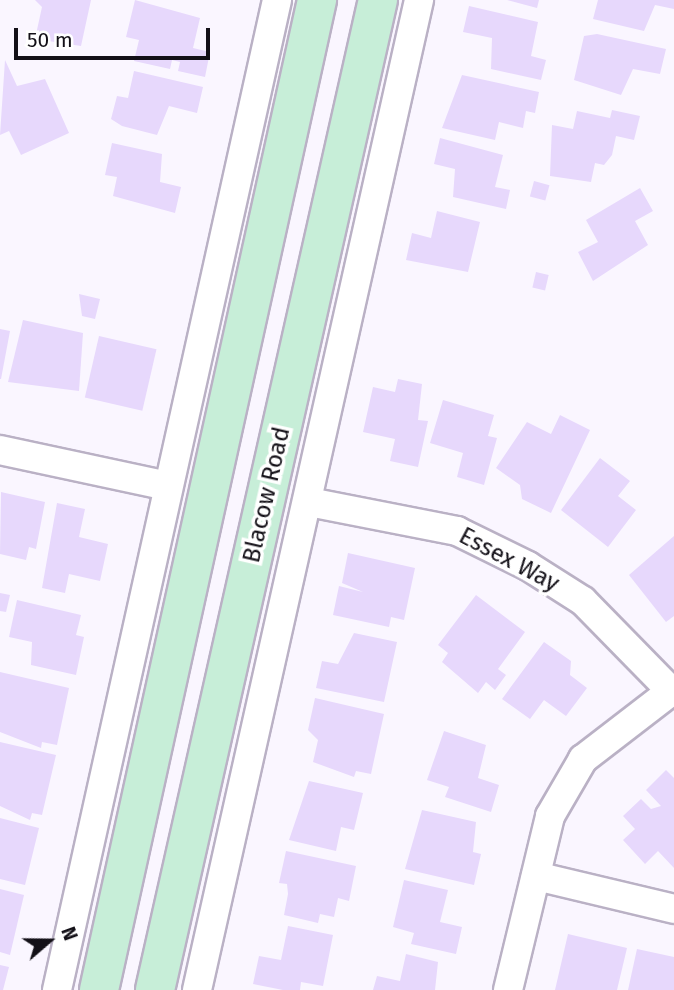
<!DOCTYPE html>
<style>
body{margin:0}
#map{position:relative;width:674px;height:990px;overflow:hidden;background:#faf6ff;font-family:"Fira Sans",sans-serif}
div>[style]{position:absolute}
.building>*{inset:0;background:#e7d8fc;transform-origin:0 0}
.roads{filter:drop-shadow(2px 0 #bab1c5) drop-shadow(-2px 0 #bab1c5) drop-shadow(0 2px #bab1c5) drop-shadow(0 -2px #bab1c5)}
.minor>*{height:28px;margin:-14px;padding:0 14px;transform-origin:14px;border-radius:14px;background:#fff}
.secondary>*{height:38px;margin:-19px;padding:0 19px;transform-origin:19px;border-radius:19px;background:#c7eed8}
span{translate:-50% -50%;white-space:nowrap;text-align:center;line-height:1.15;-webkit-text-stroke:7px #fff;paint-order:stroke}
.street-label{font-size:24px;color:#131017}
.north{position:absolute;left:14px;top:906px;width:70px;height:70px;-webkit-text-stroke:5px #fff;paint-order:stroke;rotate:70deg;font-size:19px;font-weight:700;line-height:28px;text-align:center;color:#131017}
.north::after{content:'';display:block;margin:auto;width:24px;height:32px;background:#131017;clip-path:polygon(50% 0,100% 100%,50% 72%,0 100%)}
.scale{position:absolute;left:14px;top:28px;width:196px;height:32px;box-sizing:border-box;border:4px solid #131017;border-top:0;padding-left:9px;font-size:21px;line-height:24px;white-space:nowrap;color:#131017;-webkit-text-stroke:5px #fff;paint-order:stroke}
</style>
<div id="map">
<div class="building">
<i style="clip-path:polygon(35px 0,91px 0,81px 46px,35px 39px,42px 7px)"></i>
<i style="clip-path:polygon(135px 0,200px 18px,193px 48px,210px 52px,205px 77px,178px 71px,180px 62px,172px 60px,170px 69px,134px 61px,139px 40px,126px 37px)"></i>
<i style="clip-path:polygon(507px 0,539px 0,537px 8px)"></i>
<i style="clip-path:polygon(598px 0,674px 0,674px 9px,655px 5px,644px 31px,593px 19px)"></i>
<i style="clip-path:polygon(469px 6px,538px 22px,531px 56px,546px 60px,541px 80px,491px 69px,492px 38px,463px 32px)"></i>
<i style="clip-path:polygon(597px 34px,666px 49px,660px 74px,633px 69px,621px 95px,574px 80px,584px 36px)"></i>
<i style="clip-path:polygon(5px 60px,17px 86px,45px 79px,69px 133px,21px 155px,9px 131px,0 135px)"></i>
<i style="clip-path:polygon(134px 71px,203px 87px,197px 113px,169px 106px,157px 135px,122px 126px,111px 119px,117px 96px,128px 98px)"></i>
<i style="clip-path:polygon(462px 75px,539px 92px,535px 113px,526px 111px,523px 128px,499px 122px,495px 140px,442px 128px)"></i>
<i style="clip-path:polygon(612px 110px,640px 116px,634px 140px,616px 136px,612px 155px,604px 165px,595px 163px,591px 182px,550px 176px,552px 125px,573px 129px,577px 111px,610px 118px)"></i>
<i style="clip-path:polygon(440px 138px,503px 155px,495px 187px,510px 190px,506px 209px,453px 197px,455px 169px,434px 164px)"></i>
<i style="clip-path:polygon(112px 143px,162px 154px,160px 182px,181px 187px,175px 213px,113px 196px,117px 177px,105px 175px)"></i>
<i style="left:534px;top:181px;width:16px;height:16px;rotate:15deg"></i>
<i style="clip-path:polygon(640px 188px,653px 211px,635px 221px,648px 245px,593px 281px,578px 252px,598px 242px,586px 220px)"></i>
<i style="clip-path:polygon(437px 211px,480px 222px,468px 272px,406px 260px,412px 233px,431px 238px)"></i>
<i style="left:536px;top:272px;width:13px;height:16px;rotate:13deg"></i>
<i style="clip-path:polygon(79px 294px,100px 299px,95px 319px,82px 316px)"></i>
<i style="clip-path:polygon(23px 320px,83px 333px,79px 391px,8px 382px)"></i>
<i style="clip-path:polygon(0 329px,10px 331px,1px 379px,0 379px)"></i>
<i style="left:99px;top:336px;width:59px;height:63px;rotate:13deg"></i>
<i style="clip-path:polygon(398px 379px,422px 384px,418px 420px,428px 421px,418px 467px,390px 461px,395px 439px,363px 432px,373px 387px,395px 392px)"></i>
<i style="clip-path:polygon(443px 400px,494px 415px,488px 436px,497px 438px,484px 485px,457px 477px,463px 453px,430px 443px)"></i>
<i style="clip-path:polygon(560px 415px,590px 430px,551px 513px,522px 499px,520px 485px,496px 468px,527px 422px,551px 434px)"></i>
<i style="clip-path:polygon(600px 458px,630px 481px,618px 496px,636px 510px,608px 547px,561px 510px)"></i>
<i style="clip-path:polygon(1px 492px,45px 502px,36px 549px,29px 547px,26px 560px,0 554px)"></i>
<i style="clip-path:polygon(57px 503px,85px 509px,79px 537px,108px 544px,100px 581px,69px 574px,65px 593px,42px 588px)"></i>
<i style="clip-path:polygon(674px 536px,674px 616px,666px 622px,629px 575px)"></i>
<i style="clip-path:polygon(348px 553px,415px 568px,404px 620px,391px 617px,389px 627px,333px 615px,339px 586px,363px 592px,342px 583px)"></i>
<i style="clip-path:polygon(0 593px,10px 595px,6px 612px,0 611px)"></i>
<i style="clip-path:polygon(476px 595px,525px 632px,498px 669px,506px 675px,495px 690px,486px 682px,478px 693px,442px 662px,448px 653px,438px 645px)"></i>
<i style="clip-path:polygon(17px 600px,81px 615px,76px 635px,84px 637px,76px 675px,31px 665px,32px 642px,9px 637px)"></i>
<i style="clip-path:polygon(354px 633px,397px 642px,384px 702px,316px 688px,322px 661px,338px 664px)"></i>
<i style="clip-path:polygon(544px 642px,571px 661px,570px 675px,587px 688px,566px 716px,544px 700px,530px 719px,502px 699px)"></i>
<i style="clip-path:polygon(0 672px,69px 688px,57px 745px,42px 742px,41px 748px,0 732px)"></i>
<i style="clip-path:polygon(315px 698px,384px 714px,371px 774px,356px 771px,354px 777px,313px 762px,318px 740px,308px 730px)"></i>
<i style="clip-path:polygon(444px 731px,486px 745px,478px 778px,499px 785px,491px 812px,445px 797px,449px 787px,427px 780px)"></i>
<i style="clip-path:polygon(0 742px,56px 755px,42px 815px,32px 813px,30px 820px,0 806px)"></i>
<i style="clip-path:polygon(666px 770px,674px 778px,674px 868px,658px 851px,645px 864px,623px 840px,635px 829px,623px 816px,641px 799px,651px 809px,661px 806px,646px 790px)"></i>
<i style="clip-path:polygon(309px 781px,363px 793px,354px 830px,341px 827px,336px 851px,289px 840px)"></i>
<i style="clip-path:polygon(422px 810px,476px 822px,473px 852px,481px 854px,474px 885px,405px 869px)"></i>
<i style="clip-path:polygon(0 818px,39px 828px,25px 885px,0 879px)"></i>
<i style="clip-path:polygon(286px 851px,356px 866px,349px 901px,338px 898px,334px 917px,320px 914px,318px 923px,284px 915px,288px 894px,287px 884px,279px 883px)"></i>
<i style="clip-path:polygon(404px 880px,448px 890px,440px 922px,462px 927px,456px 954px,411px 944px,414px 933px,393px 927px)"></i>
<i style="clip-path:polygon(0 889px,24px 895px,10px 955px,0 952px)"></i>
<i style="clip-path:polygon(288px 926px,333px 935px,323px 986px,301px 982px,300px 990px,283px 990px,253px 984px,259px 956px,281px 960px)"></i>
<i style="clip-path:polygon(568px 934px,627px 948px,617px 990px,555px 990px)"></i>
<i style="clip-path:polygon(637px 949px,674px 957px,674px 990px,628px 990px)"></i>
<i style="clip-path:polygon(406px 954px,438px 962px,435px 990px,373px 990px,377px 976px,400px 981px)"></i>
<i style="clip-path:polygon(0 965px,9px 967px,3px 990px,0 990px)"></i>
</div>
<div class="roads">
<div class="minor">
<i style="left:0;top:450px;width:172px;rotate:12.1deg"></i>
<i style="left:309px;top:502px;width:151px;rotate:11.1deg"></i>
<i style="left:457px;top:531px;width:79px;rotate:26.2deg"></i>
<i style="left:528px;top:566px;width:65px;rotate:32.5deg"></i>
<i style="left:583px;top:601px;width:126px;rotate:45.6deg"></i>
<i style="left:536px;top:876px;width:142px;rotate:13.4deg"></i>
<i style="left:57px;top:990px;width:1014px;rotate:-77.47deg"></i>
<i style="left:197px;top:990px;width:1015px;rotate:-77.36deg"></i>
<i style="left:508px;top:990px;width:179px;rotate:-76.4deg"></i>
<i style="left:550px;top:816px;width:66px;rotate:-59.9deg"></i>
<i style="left:583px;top:759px;width:115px;rotate:-37.6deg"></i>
</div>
<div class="secondary">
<i style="left:99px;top:990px;width:1014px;rotate:-77.58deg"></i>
<i style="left:155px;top:990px;width:1015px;rotate:-77.31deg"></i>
</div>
</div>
<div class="street-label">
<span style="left:267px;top:495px;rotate:-77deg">Blacow Road</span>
<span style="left:509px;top:560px;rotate:28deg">Essex Way</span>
</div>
<div class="north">N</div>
<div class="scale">50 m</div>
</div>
